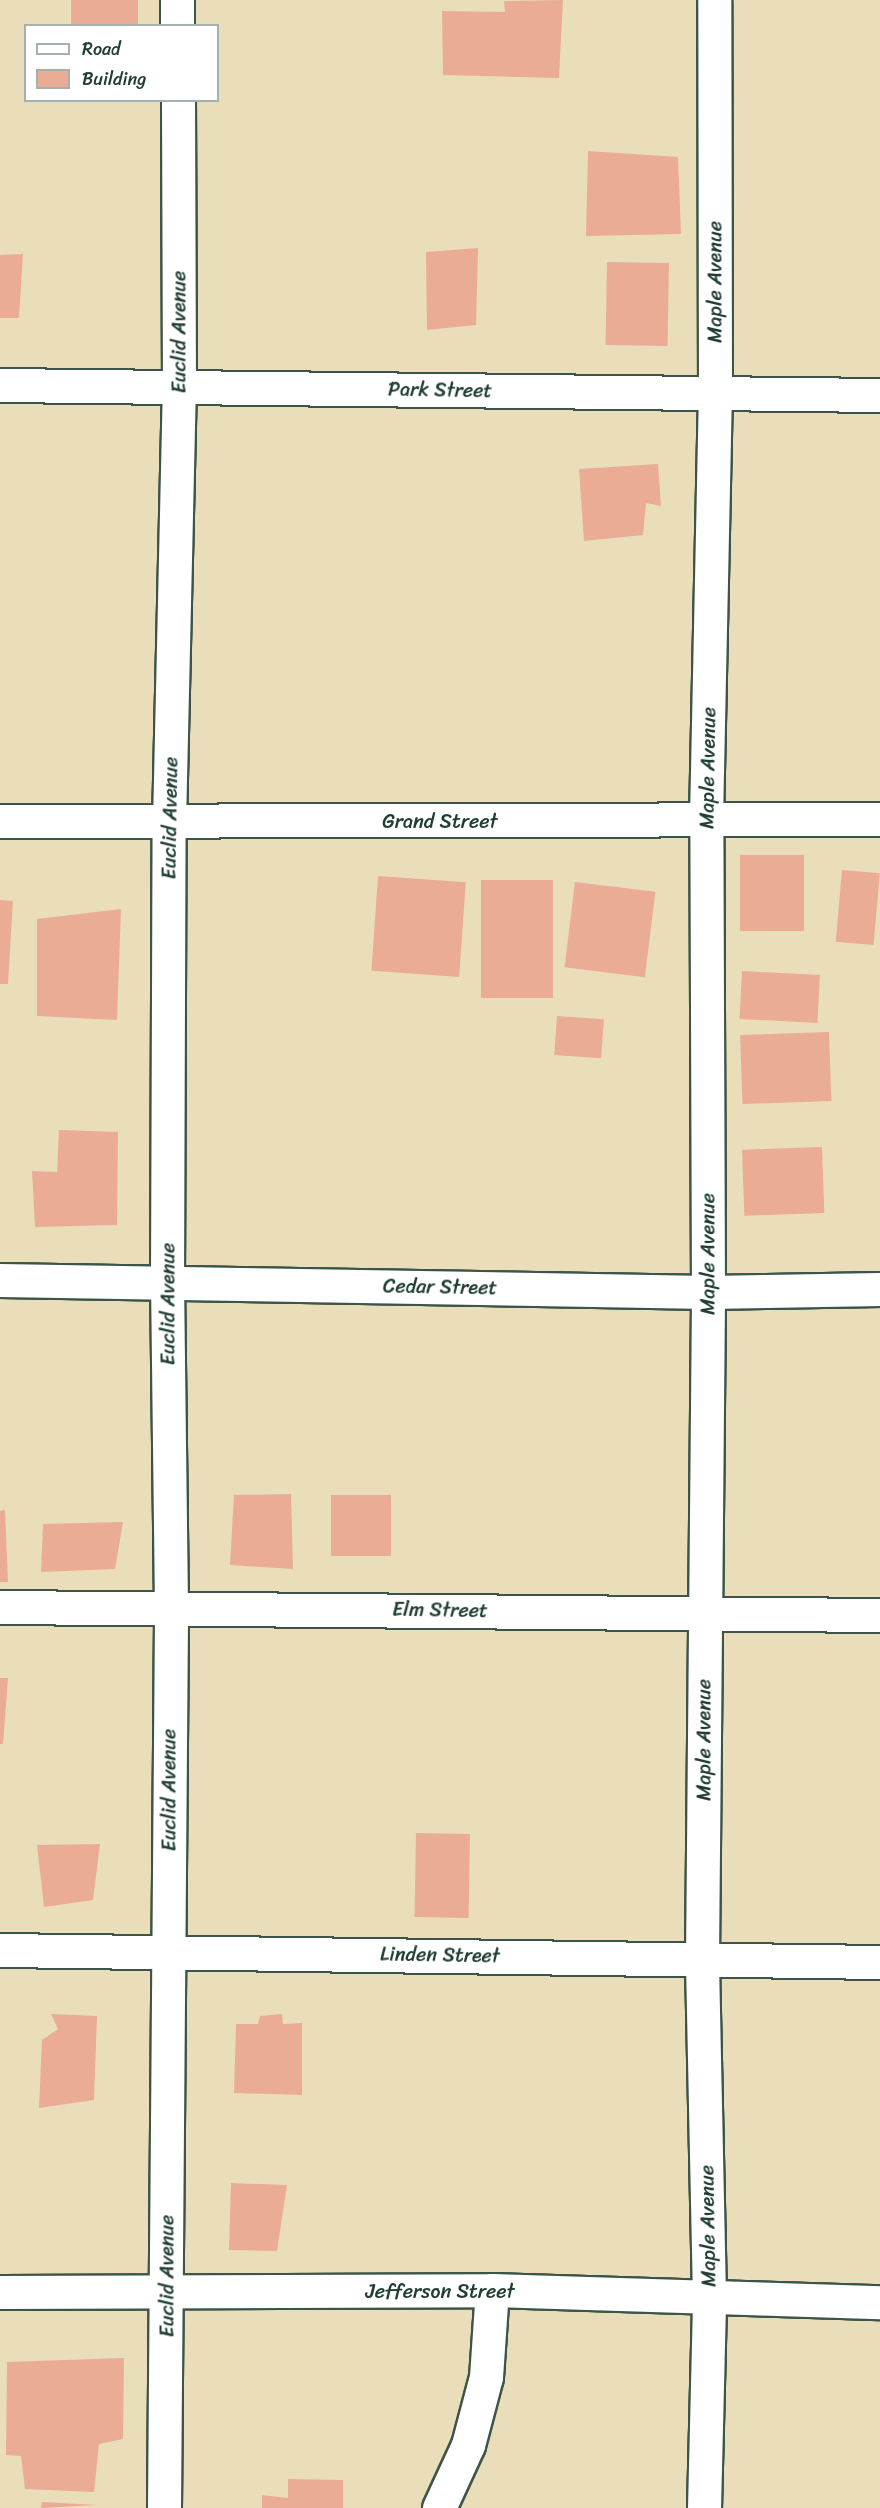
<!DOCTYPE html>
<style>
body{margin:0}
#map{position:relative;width:880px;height:2508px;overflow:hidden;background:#e9deb9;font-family:Sriracha,sans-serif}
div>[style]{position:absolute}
.building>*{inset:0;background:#ebac95;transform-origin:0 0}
.roads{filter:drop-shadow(2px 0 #3d5548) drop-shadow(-2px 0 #3d5548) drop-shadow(0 2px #3d5548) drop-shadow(0 -2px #3d5548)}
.minor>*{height:33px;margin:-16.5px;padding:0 16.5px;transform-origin:16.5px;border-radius:16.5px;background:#fff}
span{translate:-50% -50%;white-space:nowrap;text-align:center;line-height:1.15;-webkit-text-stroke:4.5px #fff;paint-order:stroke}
.street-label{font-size:20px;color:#1f3d34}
.legend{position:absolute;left:24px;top:24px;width:195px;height:78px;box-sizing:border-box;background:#fff;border:2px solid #a5b1ae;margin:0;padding:8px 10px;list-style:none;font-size:18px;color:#1f3d34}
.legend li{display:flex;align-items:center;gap:12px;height:30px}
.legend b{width:30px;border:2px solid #a5b1ae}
</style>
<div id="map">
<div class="building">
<i style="left:71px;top:0;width:67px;height:26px"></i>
<i style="clip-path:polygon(563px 0,559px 78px,443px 75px,442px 11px,505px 12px,504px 1px)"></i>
<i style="clip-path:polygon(588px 151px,678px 157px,681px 234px,586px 236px)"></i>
<i style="clip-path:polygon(478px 248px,476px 325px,427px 330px,426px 252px)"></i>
<i style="clip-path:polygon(23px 254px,19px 318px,0 318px,0 255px)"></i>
<i style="left:607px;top:262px;width:62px;height:83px;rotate:1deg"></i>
<i style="clip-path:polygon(658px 464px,661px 506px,646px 503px,643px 535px,584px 541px,579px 469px)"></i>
<i style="left:740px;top:855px;width:64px;height:76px"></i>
<i style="left:842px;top:870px;width:38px;height:72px;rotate:5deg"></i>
<i style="left:378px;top:876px;width:88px;height:95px;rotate:4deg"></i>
<i style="left:481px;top:880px;width:72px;height:118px"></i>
<i style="left:575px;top:882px;width:81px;height:86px;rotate:7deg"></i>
<i style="clip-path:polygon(0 900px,13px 901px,8px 984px,0 984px)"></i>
<i style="clip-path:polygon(121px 909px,117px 1020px,37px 1016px,37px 919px)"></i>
<i style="left:742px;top:971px;width:78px;height:48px;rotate:3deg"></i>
<i style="left:557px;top:1016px;width:47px;height:39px;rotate:4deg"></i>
<i style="left:829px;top:1032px;width:69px;height:89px;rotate:88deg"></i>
<i style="clip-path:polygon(59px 1130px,118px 1132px,117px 1225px,35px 1227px,32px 1171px,57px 1172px)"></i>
<i style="left:822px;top:1147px;width:66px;height:80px;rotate:88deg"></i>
<i style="clip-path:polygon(291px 1494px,293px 1569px,230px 1565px,234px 1495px)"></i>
<i style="left:331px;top:1495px;width:60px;height:61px"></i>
<i style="clip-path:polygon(5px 1510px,8px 1582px,0 1582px,0 1511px)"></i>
<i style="clip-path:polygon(123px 1522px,115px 1569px,41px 1572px,43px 1524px)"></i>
<i style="clip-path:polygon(0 1678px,8px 1678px,3px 1744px,0 1744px)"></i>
<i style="left:416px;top:1833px;width:54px;height:84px;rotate:1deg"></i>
<i style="clip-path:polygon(100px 1844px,93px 1900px,44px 1907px,37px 1845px)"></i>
<i style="clip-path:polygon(51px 2014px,97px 2016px,94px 2100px,39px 2108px,42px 2040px,58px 2029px)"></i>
<i style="clip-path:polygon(282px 2014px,283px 2024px,302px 2023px,302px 2095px,234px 2093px,236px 2024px,258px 2024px,260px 2016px)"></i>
<i style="clip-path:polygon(231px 2183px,287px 2185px,277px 2251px,229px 2250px)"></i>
<i style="clip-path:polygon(124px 2358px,123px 2439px,99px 2444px,94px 2492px,25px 2489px,21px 2456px,6px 2455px,7px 2362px)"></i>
<i style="clip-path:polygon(288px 2479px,343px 2480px,343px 2508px,262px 2508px,262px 2495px,288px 2498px)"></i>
<i style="clip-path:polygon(42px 2502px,97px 2505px,41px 2508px)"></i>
</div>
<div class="roads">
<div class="minor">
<i style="left:177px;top:0;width:26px;rotate:90deg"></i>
<i style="left:0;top:385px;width:880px;rotate:0.65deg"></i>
<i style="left:0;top:821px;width:880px;rotate:-0.13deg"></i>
<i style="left:0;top:1280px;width:708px;rotate:0.97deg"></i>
<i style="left:708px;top:1292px;width:172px;rotate:-1deg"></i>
<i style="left:0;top:1607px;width:880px;rotate:0.52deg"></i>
<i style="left:0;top:1950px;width:880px;rotate:0.78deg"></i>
<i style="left:0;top:2292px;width:492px;rotate:-0.2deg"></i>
<i style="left:492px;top:2290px;width:388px;rotate:1.8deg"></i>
<i style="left:164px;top:2508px;width:901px;rotate:-89.55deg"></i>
<i style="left:171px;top:1607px;width:325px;rotate:-90.7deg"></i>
<i style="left:167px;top:1282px;width:459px;rotate:-89.8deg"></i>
<i style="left:169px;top:823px;width:438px;rotate:-88.7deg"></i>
<i style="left:179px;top:385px;width:285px;rotate:-90.2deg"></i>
<i style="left:439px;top:2508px;width:69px;rotate:-65.3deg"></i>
<i style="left:468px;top:2445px;width:70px;rotate:-75.2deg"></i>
<i style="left:486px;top:2377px;width:87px;rotate:-86.1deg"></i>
<i style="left:704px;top:2508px;width:211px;rotate:-88.6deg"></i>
<i style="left:709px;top:2297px;width:338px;rotate:-91.2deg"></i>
<i style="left:702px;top:1959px;width:667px;rotate:-89.48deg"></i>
<i style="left:708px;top:1292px;width:473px;rotate:-90.2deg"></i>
<i style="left:706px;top:819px;width:424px;rotate:-88.8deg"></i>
<i style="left:715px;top:395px;width:395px;rotate:-90.1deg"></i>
</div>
</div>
<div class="street-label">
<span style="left:715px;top:282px;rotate:-90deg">Maple Avenue</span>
<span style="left:179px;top:332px;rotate:-90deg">Euclid Avenue</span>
<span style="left:440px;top:390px;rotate:1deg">Park Street</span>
<span style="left:708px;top:768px;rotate:-89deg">Maple Avenue</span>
<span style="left:170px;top:818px;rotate:-89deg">Euclid Avenue</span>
<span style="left:440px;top:821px">Grand Street</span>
<span style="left:708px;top:1254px;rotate:-90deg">Maple Avenue</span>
<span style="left:440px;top:1287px;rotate:1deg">Cedar Street</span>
<span style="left:168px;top:1304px;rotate:-90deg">Euclid Avenue</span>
<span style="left:440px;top:1610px;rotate:1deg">Elm Street</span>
<span style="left:704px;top:1740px;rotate:-90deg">Maple Avenue</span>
<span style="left:169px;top:1790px;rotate:-90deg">Euclid Avenue</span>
<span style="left:440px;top:1955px;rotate:1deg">Linden Street</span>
<span style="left:708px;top:2226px;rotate:-91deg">Maple Avenue</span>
<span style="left:167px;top:2276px;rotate:-90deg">Euclid Avenue</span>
<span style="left:440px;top:2291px">Jefferson Street</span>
</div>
<ul class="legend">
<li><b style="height:8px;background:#fff"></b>Road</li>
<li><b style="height:16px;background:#ebac95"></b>Building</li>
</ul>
</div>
